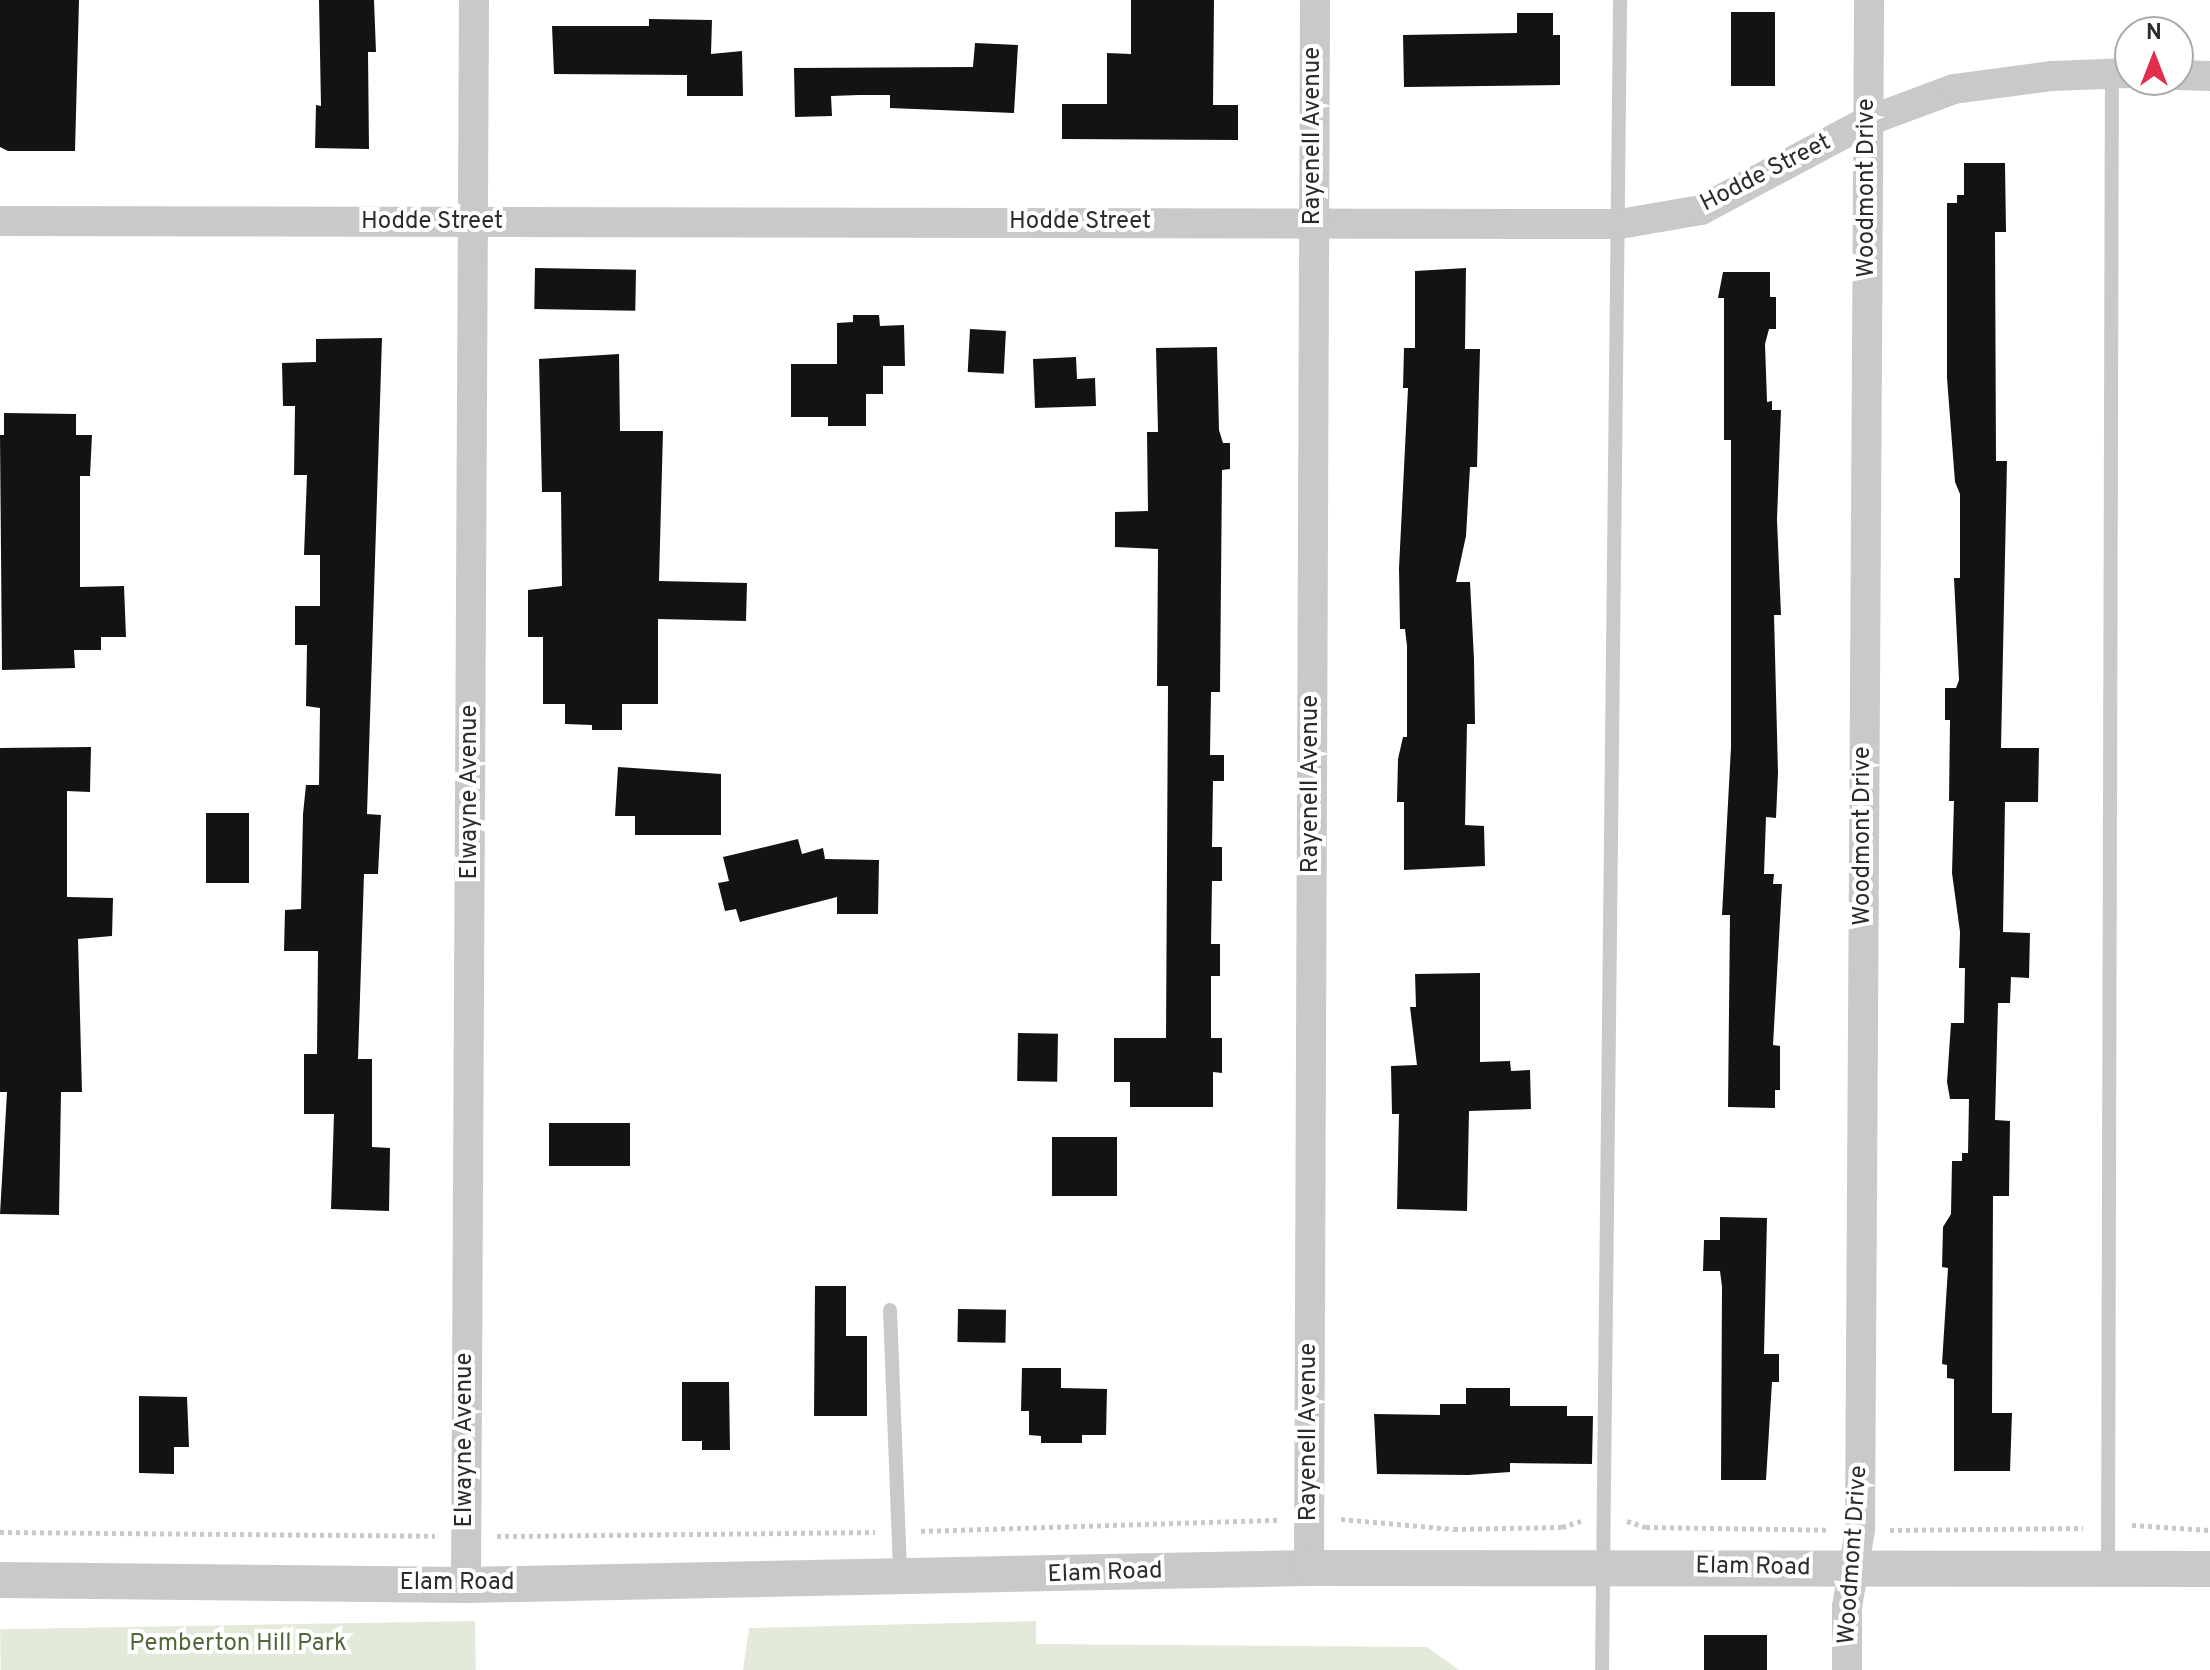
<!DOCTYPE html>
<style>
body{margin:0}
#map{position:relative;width:2210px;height:1670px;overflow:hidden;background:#fff;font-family:Overpass,sans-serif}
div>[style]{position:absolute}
.green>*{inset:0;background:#e4ead9;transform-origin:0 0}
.building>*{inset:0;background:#131313;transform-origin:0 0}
.path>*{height:5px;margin-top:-2.5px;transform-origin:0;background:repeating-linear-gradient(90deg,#c9c9c9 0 4px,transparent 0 8px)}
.service>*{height:14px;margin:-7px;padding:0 7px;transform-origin:7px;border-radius:7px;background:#c9c9c9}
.minor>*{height:30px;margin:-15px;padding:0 15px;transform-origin:15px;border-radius:15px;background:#c9c9c9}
.tertiary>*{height:36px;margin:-18px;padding:0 18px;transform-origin:18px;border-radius:18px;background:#c9c9c9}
span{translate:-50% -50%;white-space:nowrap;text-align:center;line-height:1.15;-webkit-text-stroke:8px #fff;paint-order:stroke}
.street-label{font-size:24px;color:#2c2c2c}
.park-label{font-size:24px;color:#53673a}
.north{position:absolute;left:2114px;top:16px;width:80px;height:80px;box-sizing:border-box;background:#fff;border:2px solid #ababab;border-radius:50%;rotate:0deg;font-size:22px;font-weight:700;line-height:32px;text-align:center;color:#2c2c2c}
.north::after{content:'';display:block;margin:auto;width:28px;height:36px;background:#e32d4d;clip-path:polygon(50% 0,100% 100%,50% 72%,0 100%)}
</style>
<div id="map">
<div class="green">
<i style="left:475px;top:1621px;width:49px;height:475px;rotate:89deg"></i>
<i style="clip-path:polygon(1036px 1621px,1036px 1644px,1427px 1647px,1459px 1670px,743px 1670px,749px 1628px)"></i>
</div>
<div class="building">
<i style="clip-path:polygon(0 0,79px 0,75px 151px,8px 151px,0 147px)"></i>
<i style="clip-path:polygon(319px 0,374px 0,376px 52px,368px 52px,369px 149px,315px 148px,316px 105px,321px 106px)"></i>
<i style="clip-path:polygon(1131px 0,1214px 0,1213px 105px,1238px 105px,1238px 140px,1062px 139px,1062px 104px,1107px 104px,1107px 53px,1131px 54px)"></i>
<i style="left:1731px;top:12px;width:44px;height:74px"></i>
<i style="clip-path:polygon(1517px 13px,1553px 13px,1553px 35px,1560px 35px,1560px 85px,1404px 87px,1403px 35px,1517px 33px)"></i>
<i style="clip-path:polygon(649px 19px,712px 20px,711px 54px,742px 51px,743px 96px,687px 96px,687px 75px,554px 74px,552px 26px,649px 26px)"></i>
<i style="clip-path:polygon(975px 43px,1018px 45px,1014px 113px,890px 108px,890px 95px,859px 95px,831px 96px,832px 116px,795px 117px,794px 68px,973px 67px)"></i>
<i style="clip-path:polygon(1964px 163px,2005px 163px,2006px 232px,1995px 232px,1996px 461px,2007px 461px,2001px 748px,2039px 748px,2038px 802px,2005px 802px,2003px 932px,2030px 933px,2029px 978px,2011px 977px,2010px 1003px,1998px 1003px,1995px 1120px,2010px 1121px,2009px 1196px,1993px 1196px,1992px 1413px,2012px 1413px,2010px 1471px,1954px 1471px,1954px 1379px,1947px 1378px,1947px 1365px,1942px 1364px,1948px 1268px,1942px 1267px,1943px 1227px,1951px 1214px,1952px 1161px,1962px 1161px,1962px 1153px,1968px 1153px,1969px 1099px,1950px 1099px,1947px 1082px,1951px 1023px,1964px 1023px,1965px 968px,1959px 968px,1960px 932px,1952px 873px,1954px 801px,1949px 801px,1950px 720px,1945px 720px,1945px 688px,1956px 688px,1959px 680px,1954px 578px,1960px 578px,1960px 494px,1955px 482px,1947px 378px,1947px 203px,1957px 203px,1957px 195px,1964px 195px)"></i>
<i style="left:535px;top:268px;width:101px;height:41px;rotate:1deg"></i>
<i style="clip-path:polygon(1466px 268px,1465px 349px,1480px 349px,1477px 467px,1470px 467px,1466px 536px,1456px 582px,1470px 582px,1474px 659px,1475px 724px,1467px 724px,1465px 825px,1484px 826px,1485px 866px,1404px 870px,1404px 802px,1397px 802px,1398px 759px,1403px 737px,1407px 737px,1407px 646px,1405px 629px,1400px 629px,1399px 568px,1408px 388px,1403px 388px,1404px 348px,1415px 348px,1415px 271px)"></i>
<i style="clip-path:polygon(1723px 272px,1770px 272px,1770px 297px,1776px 297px,1776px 329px,1769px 329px,1765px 344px,1767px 402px,1772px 401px,1772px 410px,1781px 410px,1777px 520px,1781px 615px,1774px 615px,1778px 773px,1776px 818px,1766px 817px,1764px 874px,1774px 874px,1773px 884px,1782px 884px,1773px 1045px,1780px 1046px,1780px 1090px,1775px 1090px,1775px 1108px,1728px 1107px,1730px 915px,1722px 915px,1731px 747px,1731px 440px,1724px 440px,1724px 298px,1718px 298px)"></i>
<i style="clip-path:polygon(853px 315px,879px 315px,880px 326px,904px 325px,905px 366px,883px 366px,883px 394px,866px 394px,866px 426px,828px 426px,828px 417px,791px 417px,791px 364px,837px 364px,837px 323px,853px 322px)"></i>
<i style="left:970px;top:329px;width:36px;height:43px;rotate:3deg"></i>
<i style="clip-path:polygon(382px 338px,367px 814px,381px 815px,378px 874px,364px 874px,358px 1059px,372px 1059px,372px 1147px,390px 1148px,389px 1211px,331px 1209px,334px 1114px,304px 1114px,304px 1054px,317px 1054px,318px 951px,284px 951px,285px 910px,301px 909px,303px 814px,306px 785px,319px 785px,320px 708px,306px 706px,307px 645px,295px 645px,295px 606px,320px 606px,320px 555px,304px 555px,307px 475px,294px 475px,295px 406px,283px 406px,282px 363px,316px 362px,316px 339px)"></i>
<i style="clip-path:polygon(1217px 347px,1219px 430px,1223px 443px,1230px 443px,1230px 469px,1222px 470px,1220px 692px,1211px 692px,1210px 755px,1224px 755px,1224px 781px,1213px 781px,1212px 847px,1222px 847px,1222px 881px,1212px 881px,1211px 944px,1220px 944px,1220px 976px,1211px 976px,1211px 1038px,1222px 1038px,1222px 1073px,1213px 1072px,1213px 1107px,1130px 1107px,1130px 1082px,1114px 1082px,1114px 1038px,1166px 1038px,1168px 686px,1157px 686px,1158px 549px,1115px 547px,1115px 512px,1148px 511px,1147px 432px,1158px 432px,1156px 348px)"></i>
<i style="clip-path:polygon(619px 354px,620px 431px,663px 431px,659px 581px,747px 583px,746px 621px,658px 619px,658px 704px,622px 704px,622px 730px,592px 730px,592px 725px,565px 724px,565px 704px,543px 704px,543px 637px,528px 637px,528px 590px,562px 586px,561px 492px,542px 492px,539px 359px)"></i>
<i style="clip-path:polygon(1076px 357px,1077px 379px,1095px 378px,1096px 406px,1035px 408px,1033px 359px)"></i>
<i style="clip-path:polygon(4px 413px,76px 414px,76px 435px,92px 435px,90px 476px,80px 476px,80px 587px,124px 586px,126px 637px,101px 637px,101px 650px,74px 650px,75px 668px,2px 670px,0 435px,4px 435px)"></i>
<i style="clip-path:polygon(91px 747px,90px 792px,67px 791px,67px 897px,113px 898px,112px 936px,78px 939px,82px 1092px,61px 1092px,59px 1215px,0 1214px,7px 1092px,0 1092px,0 748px)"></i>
<i style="clip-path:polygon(618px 767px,721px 774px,721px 835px,635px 835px,635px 816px,615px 816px)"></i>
<i style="left:206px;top:813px;width:43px;height:70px"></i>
<i style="clip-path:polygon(798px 839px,802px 854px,823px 848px,825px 859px,879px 860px,878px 914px,837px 914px,837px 897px,740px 922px,736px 909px,725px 911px,718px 883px,729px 881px,723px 857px)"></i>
<i style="clip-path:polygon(1480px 973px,1480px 1062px,1510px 1061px,1511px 1071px,1530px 1070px,1531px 1109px,1469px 1111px,1467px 1211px,1397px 1209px,1399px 1114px,1392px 1114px,1391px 1066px,1417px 1065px,1410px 1007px,1416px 1007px,1415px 974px)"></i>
<i style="left:1018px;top:1033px;width:40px;height:48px;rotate:1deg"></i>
<i style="left:549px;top:1123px;width:81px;height:43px"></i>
<i style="left:1052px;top:1137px;width:65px;height:59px"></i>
<i style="clip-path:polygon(1720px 1217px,1767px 1218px,1764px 1354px,1779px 1354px,1779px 1382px,1772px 1382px,1766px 1480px,1721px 1480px,1722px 1287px,1720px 1271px,1703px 1271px,1704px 1240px,1720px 1240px)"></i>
<i style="clip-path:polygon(815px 1286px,846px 1286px,846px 1336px,867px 1336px,867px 1416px,814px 1416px)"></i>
<i style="left:958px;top:1309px;width:48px;height:33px;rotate:1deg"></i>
<i style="clip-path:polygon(1022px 1368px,1061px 1368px,1061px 1388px,1107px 1389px,1106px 1435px,1082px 1435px,1082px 1443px,1041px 1443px,1041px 1436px,1029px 1435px,1029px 1411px,1021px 1411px)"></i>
<i style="clip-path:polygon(682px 1382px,729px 1382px,730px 1450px,702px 1450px,702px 1441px,682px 1441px)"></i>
<i style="clip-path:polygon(1466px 1388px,1510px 1388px,1510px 1406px,1567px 1406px,1567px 1416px,1593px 1416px,1592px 1464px,1510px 1463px,1510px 1472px,1468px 1475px,1377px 1474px,1374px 1414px,1440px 1415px,1440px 1404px,1466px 1404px)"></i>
<i style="clip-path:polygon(139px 1396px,187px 1397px,189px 1447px,174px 1447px,174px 1474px,139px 1473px)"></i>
<i style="left:1704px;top:1635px;width:63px;height:35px"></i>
</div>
<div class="path">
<i style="left:1341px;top:1519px;width:113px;rotate:5.1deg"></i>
<i style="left:1454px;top:1529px;width:108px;rotate:-1.1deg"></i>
<i style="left:1562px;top:1527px;width:20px;rotate:-18deg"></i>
<i style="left:1627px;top:1521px;width:20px;rotate:18deg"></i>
<i style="left:1646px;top:1527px;width:182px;rotate:0.9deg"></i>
<i style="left:2132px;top:1525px;width:78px;rotate:3.7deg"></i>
<i style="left:1890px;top:1530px;width:193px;rotate:-0.6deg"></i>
<i style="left:921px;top:1531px;width:358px;rotate:-1.8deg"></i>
<i style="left:0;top:1532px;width:435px;rotate:0.5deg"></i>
<i style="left:497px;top:1536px;width:378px;rotate:-0.6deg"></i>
</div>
<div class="service">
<i style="left:890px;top:1310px;width:265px;rotate:87.8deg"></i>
<i style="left:2108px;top:1569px;width:1496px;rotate:-89.85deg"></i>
<i style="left:1602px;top:1670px;width:1670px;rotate:-89.38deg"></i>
</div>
<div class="minor">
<i style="left:2178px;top:75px;width:32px;rotate:2deg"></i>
<i style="left:0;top:221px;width:1620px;rotate:0.11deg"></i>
<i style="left:1620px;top:224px;width:82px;rotate:-9.8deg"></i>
<i style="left:1701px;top:210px;width:189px;rotate:-28.1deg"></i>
<i style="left:1868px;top:121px;width:92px;rotate:-20.4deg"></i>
<i style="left:1954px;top:89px;width:99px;rotate:-7.6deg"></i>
<i style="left:2052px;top:76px;width:78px;rotate:-2.2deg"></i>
<i style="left:1309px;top:1568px;width:1568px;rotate:-89.78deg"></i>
<i style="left:466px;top:1585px;width:1585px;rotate:-89.71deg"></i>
<i style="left:1847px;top:1670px;width:63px;rotate:-90deg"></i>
<i style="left:1847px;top:1607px;width:78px;rotate:-80.4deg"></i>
<i style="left:1860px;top:1530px;width:1530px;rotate:-89.66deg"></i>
</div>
<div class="tertiary">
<i style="left:0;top:1580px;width:466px;rotate:0.6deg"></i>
<i style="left:466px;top:1585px;width:843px;rotate:-1.16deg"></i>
<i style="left:1309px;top:1568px;width:901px;rotate:0.06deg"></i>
</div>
<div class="street-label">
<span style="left:1314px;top:136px;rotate:-90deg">Rayenell Avenue</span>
<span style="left:1766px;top:174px;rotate:-27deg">Hodde Street</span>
<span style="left:1868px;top:188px;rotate:-90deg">Woodmont Drive</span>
<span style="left:432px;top:223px">Hodde Street</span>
<span style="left:1080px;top:223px">Hodde Street</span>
<span style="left:1312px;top:784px;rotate:-90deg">Rayenell Avenue</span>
<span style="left:471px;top:792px;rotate:-90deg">Elwayne Avenue</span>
<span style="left:1864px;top:836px;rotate:-90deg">Woodmont Drive</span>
<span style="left:1310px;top:1432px;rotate:-90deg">Rayenell Avenue</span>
<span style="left:466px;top:1440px;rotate:-90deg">Elwayne Avenue</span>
<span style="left:1854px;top:1555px;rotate:-86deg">Woodmont Drive</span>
<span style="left:1753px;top:1568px;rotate:1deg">Elam Road</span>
<span style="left:1105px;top:1574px;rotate:-2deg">Elam Road</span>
<span style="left:457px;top:1584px">Elam Road</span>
</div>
<div class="park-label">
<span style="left:238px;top:1645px">Pemberton Hill Park</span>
</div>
<div class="north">N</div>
</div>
